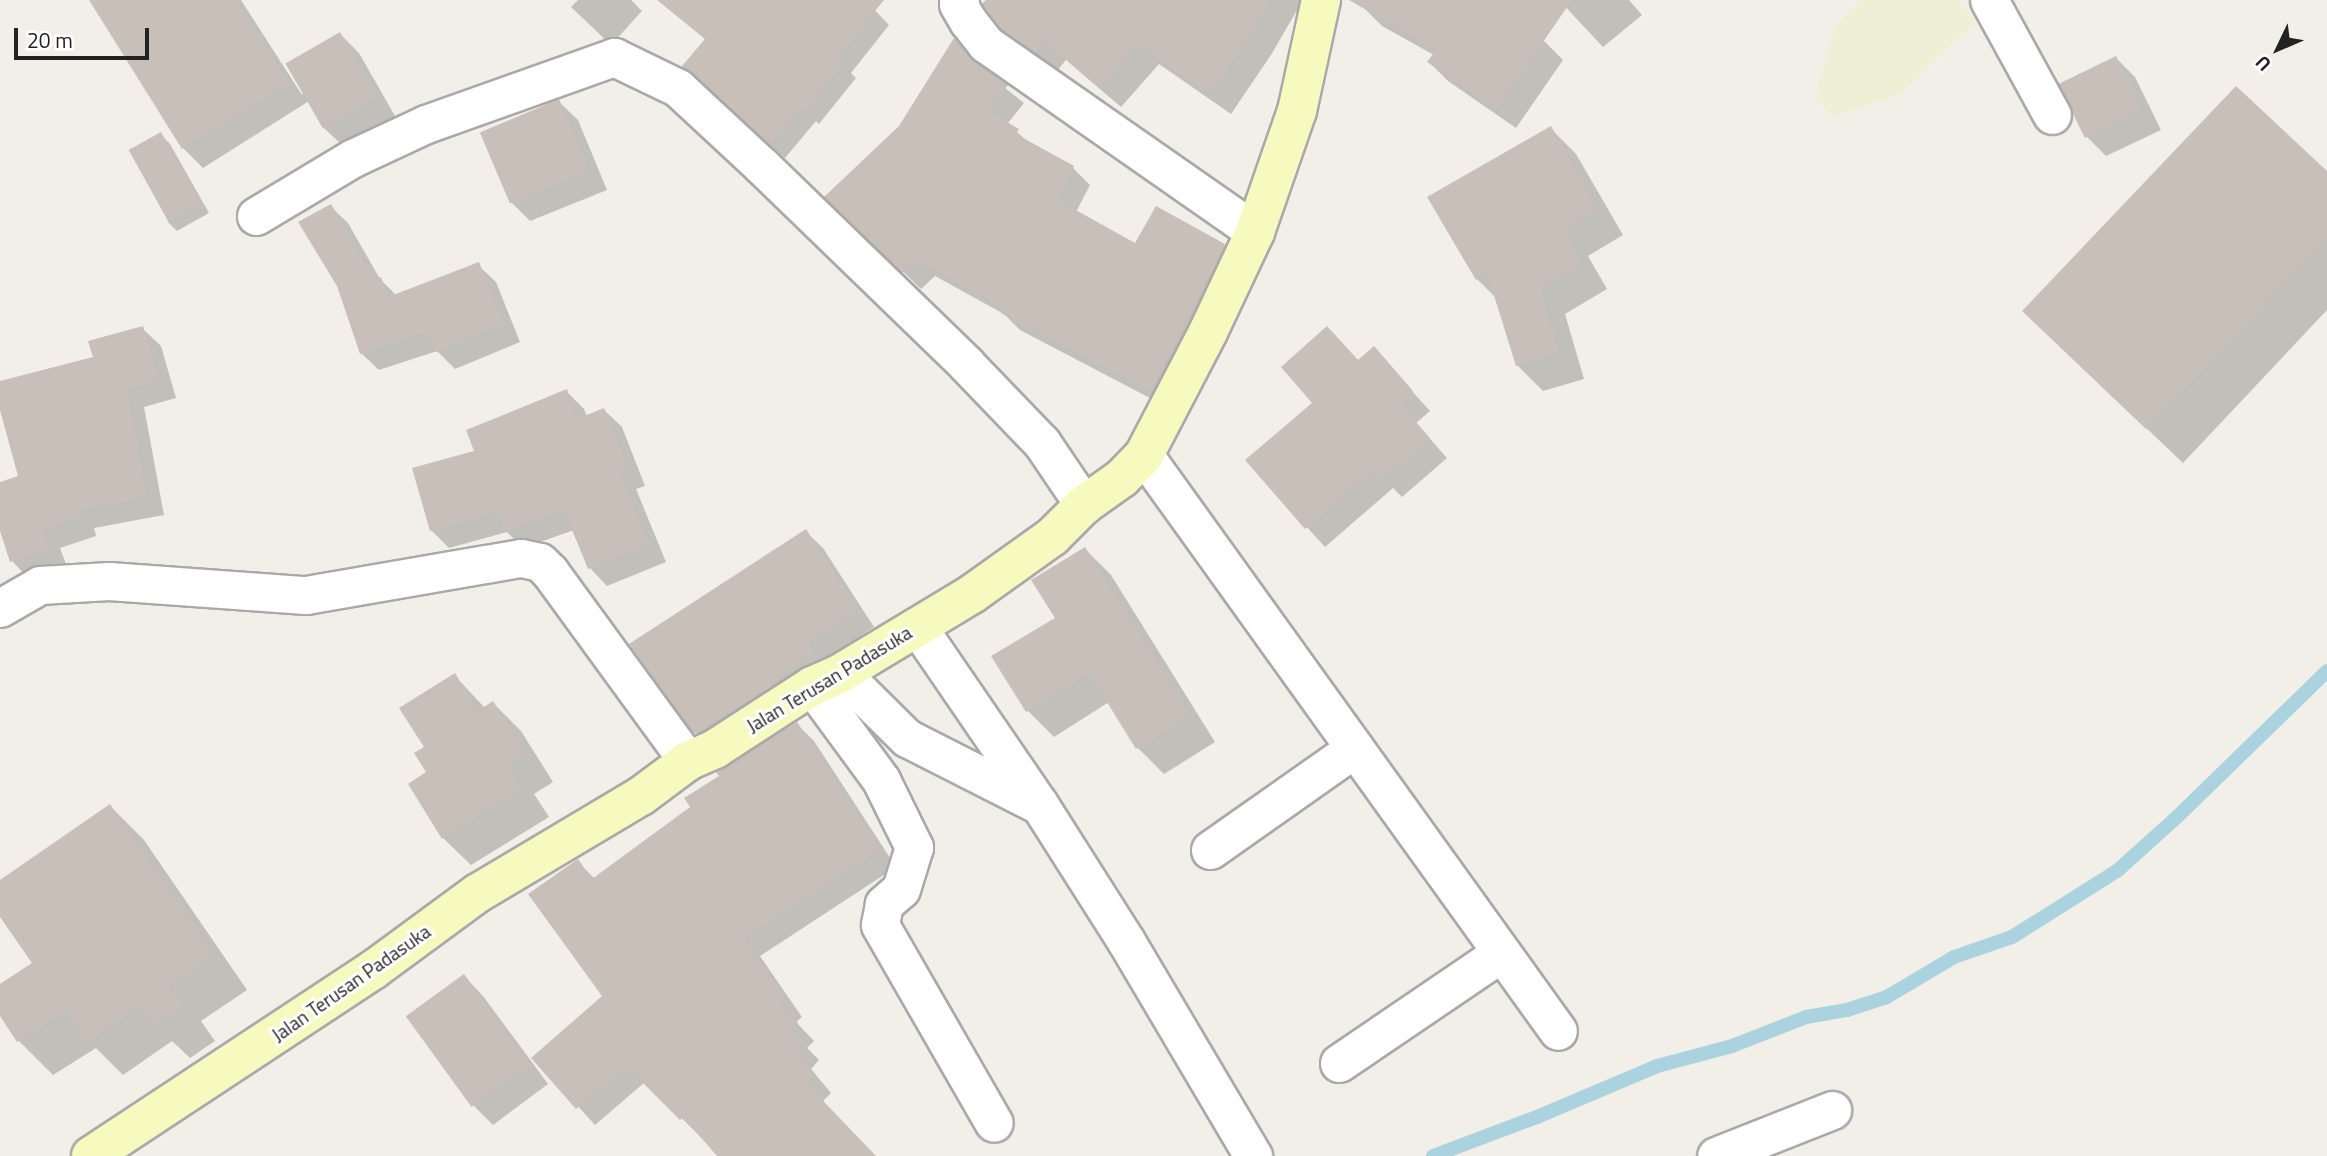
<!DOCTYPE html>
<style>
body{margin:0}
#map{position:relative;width:2327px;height:1156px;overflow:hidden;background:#f2efe9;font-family:"Titillium Web",sans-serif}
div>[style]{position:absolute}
.farmland>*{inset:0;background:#eef0d5}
.shadow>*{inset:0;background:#0003}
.stream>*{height:14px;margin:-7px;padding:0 7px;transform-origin:7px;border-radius:7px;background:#aad3df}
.building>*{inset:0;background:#c7bfb8;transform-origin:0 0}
.roads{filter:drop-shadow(2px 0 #a9a9a9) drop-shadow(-2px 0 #a9a9a9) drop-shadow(0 2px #a9a9a9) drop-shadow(0 -2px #a9a9a9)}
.street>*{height:37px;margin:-18.5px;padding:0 18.5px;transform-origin:18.5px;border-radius:18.5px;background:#fff}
.secondary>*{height:38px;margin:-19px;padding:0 19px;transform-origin:19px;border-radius:19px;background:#f7fabf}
span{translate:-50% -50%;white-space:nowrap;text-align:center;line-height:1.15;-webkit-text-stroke:6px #fff;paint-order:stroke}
.street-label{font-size:19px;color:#222}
.north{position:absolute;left:2243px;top:14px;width:70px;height:70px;-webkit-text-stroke:5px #fff;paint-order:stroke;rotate:226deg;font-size:19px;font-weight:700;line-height:28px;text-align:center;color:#222}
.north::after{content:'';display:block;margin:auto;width:24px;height:32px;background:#222;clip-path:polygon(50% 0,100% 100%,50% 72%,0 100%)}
.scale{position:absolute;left:14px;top:28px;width:135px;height:32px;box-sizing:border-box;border:4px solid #222;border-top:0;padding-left:9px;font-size:21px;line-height:24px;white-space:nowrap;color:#222;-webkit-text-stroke:5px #fff;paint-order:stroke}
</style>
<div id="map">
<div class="farmland">
<i style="clip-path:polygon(1860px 0,1958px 0,1978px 21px,1898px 95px,1832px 117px,1815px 99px,1834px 30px)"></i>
</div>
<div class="shadow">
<i style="clip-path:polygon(107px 0,241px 0,302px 95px,340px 34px,359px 53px,395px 116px,343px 146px,323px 127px,309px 101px,203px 168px,183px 148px,95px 7px)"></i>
<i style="clip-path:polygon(578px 0,631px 0,642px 11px,611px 45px,571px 7px)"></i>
<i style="clip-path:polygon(688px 0,865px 0,889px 25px,851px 73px,856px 78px,819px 124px,816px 121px,785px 158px,698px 80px,706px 40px,677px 14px)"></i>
<i style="clip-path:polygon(988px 0,1303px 0,1271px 55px,1231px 114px,1159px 64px,1121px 107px,1066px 60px,1056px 72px,1023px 49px,1002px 27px)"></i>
<i style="clip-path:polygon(1367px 0,1492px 0,1491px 4px,1544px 41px,1563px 60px,1516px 128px,1448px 81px,1429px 62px,1434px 55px,1382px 26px,1363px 7px)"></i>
<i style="clip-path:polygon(1559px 0,1629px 0,1642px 15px,1603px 47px)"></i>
<i style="clip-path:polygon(955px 40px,980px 68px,1024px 103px,1007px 124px,1032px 145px,1073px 168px,1090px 185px,1076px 212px,1136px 245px,1224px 245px,1242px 262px,1167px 407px,1020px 330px,1004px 314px,935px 276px,921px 289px,827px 197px,900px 127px)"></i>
<i style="clip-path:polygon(2116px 58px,2135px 77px,2161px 130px,2106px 156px,2087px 137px)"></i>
<i style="clip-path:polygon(558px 101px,578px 120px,607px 190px,530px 221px,511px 202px)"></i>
<i style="clip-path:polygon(1550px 128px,1576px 154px,1623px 235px,1588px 256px,1607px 289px,1565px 314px,1584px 379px,1543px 391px,1517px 365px,1497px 299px,1477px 279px)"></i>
<i style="clip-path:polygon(160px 134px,170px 144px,209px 213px,177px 231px,168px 222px)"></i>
<i style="clip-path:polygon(2327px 174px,2327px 310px,2183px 463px,2060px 346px)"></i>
<i style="clip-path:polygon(330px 206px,348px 223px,380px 279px,397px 296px,478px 265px,496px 282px,520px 342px,455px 369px,437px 351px,379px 370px,361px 353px)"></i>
<i style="clip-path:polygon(142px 328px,161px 346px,176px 398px,144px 407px,164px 515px,94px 528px,96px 536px,60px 548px,67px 567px,30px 580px,12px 561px,0 526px,0 484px,20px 477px,0 404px,0 383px,95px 358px)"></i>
<i style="clip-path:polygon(1374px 349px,1430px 411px,1416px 423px,1447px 458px,1402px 497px,1393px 488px,1325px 547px,1247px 461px)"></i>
<i style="clip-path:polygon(566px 391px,584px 409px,587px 417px,604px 410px,622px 427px,645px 486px,636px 489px,666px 562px,607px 586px,590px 568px,574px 530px,523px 548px,507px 532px,449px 548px,431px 530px,476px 452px)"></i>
<i style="clip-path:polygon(806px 532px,823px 548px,874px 627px,824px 660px,713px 750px,696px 733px,631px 644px)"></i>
<i style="clip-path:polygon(1085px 549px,1111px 575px,1215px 742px,1164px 774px,1138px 748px,1109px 702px,1054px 737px,1028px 711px,994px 657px,1057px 618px)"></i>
<i style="clip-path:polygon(454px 675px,485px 708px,493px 703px,521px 731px,553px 782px,534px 794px,549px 817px,471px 865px,443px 838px,426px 747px)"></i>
<i style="clip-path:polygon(797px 724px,814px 741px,896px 867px,760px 956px,802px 1017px,796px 1022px,814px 1041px,807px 1048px,819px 1060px,811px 1069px,831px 1093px,822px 1102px,874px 1156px,720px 1156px,645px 1082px,595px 1125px,534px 1058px,604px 996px,578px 862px,595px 879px,693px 808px)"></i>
<i style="clip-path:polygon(110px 806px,144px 840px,247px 990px,201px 1021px,215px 1041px,190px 1058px,172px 1041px,123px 1075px,96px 1048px,53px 1075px,19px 1041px,0 1013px,0 986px,35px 964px,0 914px,0 882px)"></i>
<i style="clip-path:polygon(464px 976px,483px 996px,548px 1084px,493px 1125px,474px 1106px)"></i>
</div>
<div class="stream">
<i style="left:1433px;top:1156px;width:111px;rotate:-20.6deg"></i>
<i style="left:1537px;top:1117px;width:130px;rotate:-23deg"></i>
<i style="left:1657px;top:1066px;width:78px;rotate:-14.9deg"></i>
<i style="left:1732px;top:1046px;width:79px;rotate:-21.4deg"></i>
<i style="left:1806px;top:1017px;width:42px;rotate:-9.7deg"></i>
<i style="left:1847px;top:1010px;width:40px;rotate:-18deg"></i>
<i style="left:1885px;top:998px;width:80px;rotate:-30.7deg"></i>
<i style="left:1954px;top:957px;width:61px;rotate:-19deg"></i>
<i style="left:2012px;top:937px;width:124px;rotate:-32.2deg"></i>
<i style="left:2117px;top:871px;width:82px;rotate:-42deg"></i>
<i style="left:2178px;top:816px;width:208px;rotate:-44.2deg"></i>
</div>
<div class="building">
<i style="clip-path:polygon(89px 0,236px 0,289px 83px,182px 149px)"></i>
<i style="clip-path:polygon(657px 0,884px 0,838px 57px,843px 63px,804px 111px,801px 108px,770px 145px,682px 66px,705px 39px)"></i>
<i style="clip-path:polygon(986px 0,1271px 0,1211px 95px,1138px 45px,1099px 88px,1045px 41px,1035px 53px,1001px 29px,982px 4px)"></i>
<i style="clip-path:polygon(1349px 0,1572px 0,1496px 110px,1427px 62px,1436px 50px)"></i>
<i style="left:340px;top:32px;width:75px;height:63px;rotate:60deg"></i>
<i style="clip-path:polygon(954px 38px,974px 61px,1008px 85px,987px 110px,1019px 129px,1016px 134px,1074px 166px,1056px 199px,1135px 243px,1156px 206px,1225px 244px,1150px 391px,1001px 313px,1004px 308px,917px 260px,902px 273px,824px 197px,899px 126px)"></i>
<i style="left:2116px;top:56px;width:60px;height:64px;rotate:64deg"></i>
<i style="clip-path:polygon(2236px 86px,2327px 171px,2327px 238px,2146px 429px,2022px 311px)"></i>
<i style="left:559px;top:99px;width:77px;height:86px;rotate:67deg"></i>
<i style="clip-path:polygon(1551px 126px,1598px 209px,1563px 229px,1582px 263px,1540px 288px,1559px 353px,1516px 366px,1487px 273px,1476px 280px,1427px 197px)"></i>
<i style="left:161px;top:132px;width:81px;height:37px;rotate:61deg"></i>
<i style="clip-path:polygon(331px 204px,374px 279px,381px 277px,388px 297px,479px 262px,504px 324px,436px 352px,428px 331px,360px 354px,337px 286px,298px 222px)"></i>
<i style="clip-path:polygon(143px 326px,159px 380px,127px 389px,147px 497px,77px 510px,79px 517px,43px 529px,49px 549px,10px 562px,0 531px,0 482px,18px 476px,0 410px,0 381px,93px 357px,88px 341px)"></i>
<i style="clip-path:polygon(1327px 326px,1358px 360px,1374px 346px,1413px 391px,1399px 403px,1430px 438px,1382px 480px,1373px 470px,1305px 529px,1245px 460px,1312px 403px,1281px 367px)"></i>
<i style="clip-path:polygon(567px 389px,577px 419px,604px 408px,628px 468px,619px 471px,649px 545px,588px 569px,564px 510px,504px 531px,497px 513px,430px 531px,412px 468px,474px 451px,466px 430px)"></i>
<i style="clip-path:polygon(806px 529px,858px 610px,808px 642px,815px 652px,770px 681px,773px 685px,694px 734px,629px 644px)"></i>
<i style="clip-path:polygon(1085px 547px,1191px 716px,1136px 749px,1089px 673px,1026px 712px,991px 656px,1055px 618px,1031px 580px)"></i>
<i style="clip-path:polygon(455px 673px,478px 711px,493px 701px,526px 754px,507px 766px,522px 788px,442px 839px,408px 784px,426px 772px,414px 753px,424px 747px,399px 708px)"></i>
<i style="clip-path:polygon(797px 722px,880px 849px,744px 938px,786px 999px,780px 1004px,798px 1023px,791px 1029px,803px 1042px,795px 1050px,816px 1075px,806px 1083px,876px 1156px,717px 1156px,683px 1117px,680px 1120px,626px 1066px,576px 1109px,531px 1058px,602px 996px,528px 894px,578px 859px,592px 879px,690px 807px,684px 798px,719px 776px,716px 772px)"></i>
<i style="clip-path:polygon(110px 804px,214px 955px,169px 986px,183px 1006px,154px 1025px,140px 1006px,87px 1042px,66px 1011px,17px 1042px,0 1016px,0 984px,32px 963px,0 917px,0 880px)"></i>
<i style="left:464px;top:974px;width:112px;height:72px;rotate:54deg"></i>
</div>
<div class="roads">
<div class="street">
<i style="left:960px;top:0;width:4px;rotate:117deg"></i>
<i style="left:958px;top:4px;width:20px;rotate:60deg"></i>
<i style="left:968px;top:21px;width:29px;rotate:52deg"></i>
<i style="left:986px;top:44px;width:328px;rotate:34.9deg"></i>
<i style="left:1989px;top:0;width:131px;rotate:61.3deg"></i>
<i style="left:256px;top:216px;width:113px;rotate:-30.9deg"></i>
<i style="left:353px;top:158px;width:81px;rotate:-25deg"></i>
<i style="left:426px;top:124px;width:200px;rotate:-19.6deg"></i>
<i style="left:614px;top:57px;width:71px;rotate:25.8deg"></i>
<i style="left:678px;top:88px;width:115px;rotate:42.9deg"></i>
<i style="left:762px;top:166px;width:284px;rotate:44.1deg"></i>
<i style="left:966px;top:364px;width:110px;rotate:46.1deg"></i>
<i style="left:1042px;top:443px;width:75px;rotate:55.9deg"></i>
<i style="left:1144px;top:455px;width:709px;rotate:54.29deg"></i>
<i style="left:0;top:608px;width:46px;rotate:-29.9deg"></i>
<i style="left:40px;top:585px;width:69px;rotate:-3.3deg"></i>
<i style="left:109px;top:581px;width:197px;rotate:4.1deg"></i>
<i style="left:306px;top:595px;width:218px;rotate:-9.8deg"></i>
<i style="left:521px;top:558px;width:19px;rotate:12deg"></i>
<i style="left:540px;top:562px;width:14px;rotate:45deg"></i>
<i style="left:550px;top:572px;width:234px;rotate:53.9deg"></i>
<i style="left:917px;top:626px;width:216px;rotate:55.6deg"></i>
<i style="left:1039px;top:804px;width:162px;rotate:57.6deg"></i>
<i style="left:1126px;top:941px;width:250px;rotate:59.4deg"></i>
<i style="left:841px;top:673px;width:93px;rotate:44.6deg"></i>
<i style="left:907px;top:738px;width:144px;rotate:26.9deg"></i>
<i style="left:812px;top:686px;width:117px;rotate:53.7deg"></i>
<i style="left:881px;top:780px;width:75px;rotate:63.8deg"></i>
<i style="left:914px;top:847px;width:44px;rotate:107.2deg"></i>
<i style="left:901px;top:889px;width:23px;rotate:139deg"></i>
<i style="left:884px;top:904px;width:21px;rotate:101deg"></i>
<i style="left:880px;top:925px;width:228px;rotate:60.1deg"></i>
<i style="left:1210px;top:850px;width:177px;rotate:-35.1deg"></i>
<i style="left:1339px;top:1063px;width:196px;rotate:-34.2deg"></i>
<i style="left:1716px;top:1156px;width:125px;rotate:-21.6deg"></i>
</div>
<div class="secondary">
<i style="left:91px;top:1156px;width:338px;rotate:-33.4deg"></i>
<i style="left:373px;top:970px;width:130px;rotate:-36.3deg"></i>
<i style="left:478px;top:893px;width:190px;rotate:-30.8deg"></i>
<i style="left:641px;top:796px;width:59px;rotate:-36.7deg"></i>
<i style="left:688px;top:761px;width:30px;rotate:-24deg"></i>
<i style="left:715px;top:749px;width:116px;rotate:-33deg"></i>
<i style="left:812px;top:686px;width:32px;rotate:-24deg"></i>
<i style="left:841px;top:673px;width:153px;rotate:-31.1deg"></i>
<i style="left:972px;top:594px;width:98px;rotate:-35.5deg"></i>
<i style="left:1052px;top:537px;width:45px;rotate:-45deg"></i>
<i style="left:1084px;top:505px;width:47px;rotate:-35.4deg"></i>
<i style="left:1122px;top:478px;width:32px;rotate:-46deg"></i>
<i style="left:1144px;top:455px;width:139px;rotate:-62.5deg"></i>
<i style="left:1208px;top:332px;width:110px;rotate:-64.8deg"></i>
<i style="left:1255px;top:232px;width:128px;rotate:-70.9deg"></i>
<i style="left:1297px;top:111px;width:114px;rotate:-77.8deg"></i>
</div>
</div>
<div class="street-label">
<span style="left:829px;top:679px;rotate:-31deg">Jalan Terusan Padasuka</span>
<span style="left:351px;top:983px;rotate:-35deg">Jalan Terusan Padasuka</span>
</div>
<div class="north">U</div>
<div class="scale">20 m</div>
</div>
